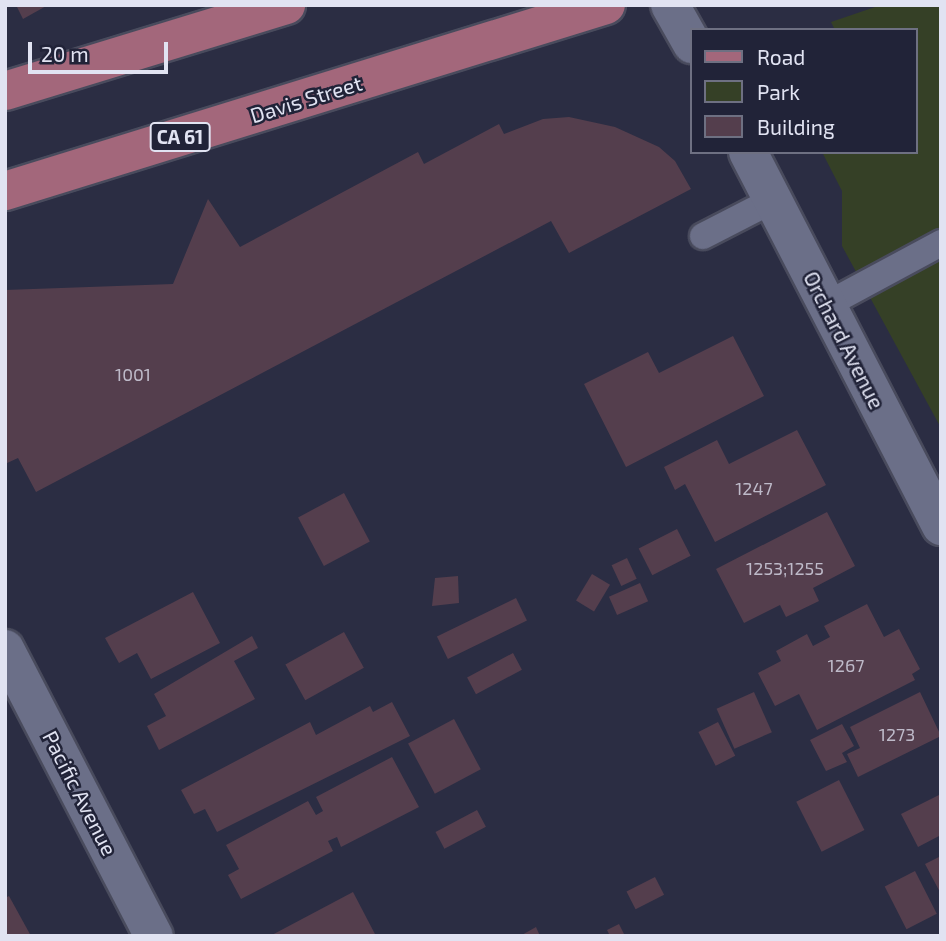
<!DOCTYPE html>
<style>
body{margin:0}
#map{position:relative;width:946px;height:941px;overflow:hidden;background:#2b2d43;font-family:"Exo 2",sans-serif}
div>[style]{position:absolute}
.green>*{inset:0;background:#354026}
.building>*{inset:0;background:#543e4d;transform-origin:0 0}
.roads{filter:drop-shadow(2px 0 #494b5d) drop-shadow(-2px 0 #494b5d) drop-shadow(0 2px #494b5d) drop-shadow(0 -2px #494b5d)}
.service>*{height:26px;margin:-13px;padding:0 13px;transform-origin:13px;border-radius:13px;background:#6b6f88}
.minor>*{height:38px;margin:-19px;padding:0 19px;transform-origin:19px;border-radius:19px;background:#6b6f88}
.primary>*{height:38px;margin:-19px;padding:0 19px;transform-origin:19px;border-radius:19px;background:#a3677b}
span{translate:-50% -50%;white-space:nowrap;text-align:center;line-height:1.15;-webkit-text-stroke:5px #212338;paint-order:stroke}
.number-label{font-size:18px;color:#bebac9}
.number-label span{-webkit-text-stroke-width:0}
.shield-label span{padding:2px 5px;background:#212338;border:2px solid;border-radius:5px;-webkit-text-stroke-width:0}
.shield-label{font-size:19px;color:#e1e3f2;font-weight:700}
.street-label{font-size:21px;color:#e1e3f2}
.frame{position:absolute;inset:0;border:7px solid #e1e3f2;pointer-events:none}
.legend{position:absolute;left:690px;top:28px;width:228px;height:126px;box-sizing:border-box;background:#212338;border:2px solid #6e7082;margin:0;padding:9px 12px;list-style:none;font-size:21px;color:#e1e3f2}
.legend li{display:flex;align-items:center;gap:14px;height:35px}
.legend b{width:35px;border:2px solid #6e7082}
.scale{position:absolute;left:28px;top:42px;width:140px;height:32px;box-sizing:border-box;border:4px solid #e1e3f2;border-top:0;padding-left:9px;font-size:21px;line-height:24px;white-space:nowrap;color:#e1e3f2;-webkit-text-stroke:5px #212338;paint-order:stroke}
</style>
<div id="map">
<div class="green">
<i style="clip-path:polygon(881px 5px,941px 5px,941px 428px,842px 246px,842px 191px,822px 152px,916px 152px,916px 30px,835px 30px,831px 22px)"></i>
</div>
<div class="building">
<i style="clip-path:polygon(16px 5px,48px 5px,23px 19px)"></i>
<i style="clip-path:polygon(569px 117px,615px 127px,659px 147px,675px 161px,691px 189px,569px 253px,551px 221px,36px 492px,18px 458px,5px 464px,5px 290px,173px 284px,208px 199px,240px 247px,418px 152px,424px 164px,499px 124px,504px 134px,543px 119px)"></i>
<i style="clip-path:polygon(733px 336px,764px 396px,626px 467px,584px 384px,648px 352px,659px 373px)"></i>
<i style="clip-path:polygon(797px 430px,826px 485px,715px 542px,685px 484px,675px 490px,664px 467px,717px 440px,729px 464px)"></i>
<i style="left:344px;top:493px;width:55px;height:52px;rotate:62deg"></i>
<i style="clip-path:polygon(827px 512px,855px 566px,813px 588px,819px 601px,786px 617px,780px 605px,744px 623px,716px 569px)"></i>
<i style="left:677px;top:529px;width:30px;height:43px;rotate:63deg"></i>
<i style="left:627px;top:558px;width:23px;height:17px;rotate:65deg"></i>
<i style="left:592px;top:574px;width:21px;height:31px;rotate:31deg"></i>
<i style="clip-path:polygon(458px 576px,459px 603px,432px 606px,435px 578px)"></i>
<i style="left:640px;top:583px;width:20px;height:34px;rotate:66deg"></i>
<i style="clip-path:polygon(193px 592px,220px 643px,151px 679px,137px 653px,119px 663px,105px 638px)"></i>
<i style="left:516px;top:598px;width:25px;height:88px;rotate:64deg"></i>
<i style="clip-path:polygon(867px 604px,884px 637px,899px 629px,920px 669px,912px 674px,915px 680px,817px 730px,799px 694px,775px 706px,758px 673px,781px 661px,776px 651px,807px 634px,813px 646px,830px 637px,824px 626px)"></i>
<i style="left:344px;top:632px;width:41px;height:67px;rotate:61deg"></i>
<i style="clip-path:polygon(252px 636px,258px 648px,234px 661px,255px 699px,159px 750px,147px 726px,166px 716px,154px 694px)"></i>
<i style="left:513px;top:653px;width:19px;height:52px;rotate:62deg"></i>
<i style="left:754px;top:692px;width:44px;height:41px;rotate:66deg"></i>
<i style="clip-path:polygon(920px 692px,941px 736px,858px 777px,847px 754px,860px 748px,850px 727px)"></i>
<i style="clip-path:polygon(392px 702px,410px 736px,217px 832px,205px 809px,194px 814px,181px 790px,310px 722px,316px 735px,370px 706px,373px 712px)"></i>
<i style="left:454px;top:719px;width:57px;height:52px;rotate:62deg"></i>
<i style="left:718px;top:722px;width:38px;height:22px;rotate:63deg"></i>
<i style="clip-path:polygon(842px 724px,854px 746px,842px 753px,847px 762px,826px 771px,810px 740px)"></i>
<i style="clip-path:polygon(392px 757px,419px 807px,341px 847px,337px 837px,328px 841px,333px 851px,241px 899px,228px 875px,239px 869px,226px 845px,308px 801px,316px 815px,323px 811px,316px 797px)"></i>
<i style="left:839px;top:780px;width:56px;height:48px;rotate:63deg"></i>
<i style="clip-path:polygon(941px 794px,941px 835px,918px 847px,901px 814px)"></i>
<i style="left:477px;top:810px;width:19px;height:47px;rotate:62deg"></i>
<i style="clip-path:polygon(941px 856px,941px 894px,925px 864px)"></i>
<i style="left:915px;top:871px;width:48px;height:34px;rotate:63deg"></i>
<i style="left:655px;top:877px;width:20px;height:32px;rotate:63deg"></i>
<i style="clip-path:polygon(353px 892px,376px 936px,270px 936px)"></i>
<i style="clip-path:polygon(9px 896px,31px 936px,5px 936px,5px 898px)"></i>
<i style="clip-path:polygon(619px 924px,625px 936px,610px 936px,607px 930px)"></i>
<i style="clip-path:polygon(536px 927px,540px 936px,520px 936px)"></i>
</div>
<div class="roads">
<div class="service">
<i style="left:703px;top:236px;width:79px;rotate:-27.2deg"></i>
<i style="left:826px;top:305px;width:131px;rotate:-28.3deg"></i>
</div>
<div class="minor">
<i style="left:670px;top:5px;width:45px;rotate:60.6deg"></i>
<i style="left:748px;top:152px;width:421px;rotate:62.7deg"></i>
<i style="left:5px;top:649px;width:323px;rotate:62.6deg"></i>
</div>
<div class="primary">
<i style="left:5px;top:91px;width:294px;rotate:-17deg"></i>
<i style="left:5px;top:191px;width:629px;rotate:-17.2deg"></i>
</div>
</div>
<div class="number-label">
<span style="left:133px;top:374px">1001</span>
<span style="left:754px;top:488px">1247</span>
<span style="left:785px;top:568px">1253;1255</span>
<span style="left:846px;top:665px">1267</span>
<span style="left:897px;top:734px">1273</span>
</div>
<div class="shield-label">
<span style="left:180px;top:137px">CA 61</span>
</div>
<div class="street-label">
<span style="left:306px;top:99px;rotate:-17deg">Davis Street</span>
<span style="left:844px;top:340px;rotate:63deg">Orchard Avenue</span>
<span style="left:80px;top:793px;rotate:63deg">Pacific Avenue</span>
</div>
<div class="frame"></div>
<ul class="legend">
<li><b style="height:9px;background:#a3677b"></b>Road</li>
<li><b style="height:19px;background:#354026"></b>Park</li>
<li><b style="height:19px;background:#543e4d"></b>Building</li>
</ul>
<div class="scale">20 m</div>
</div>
